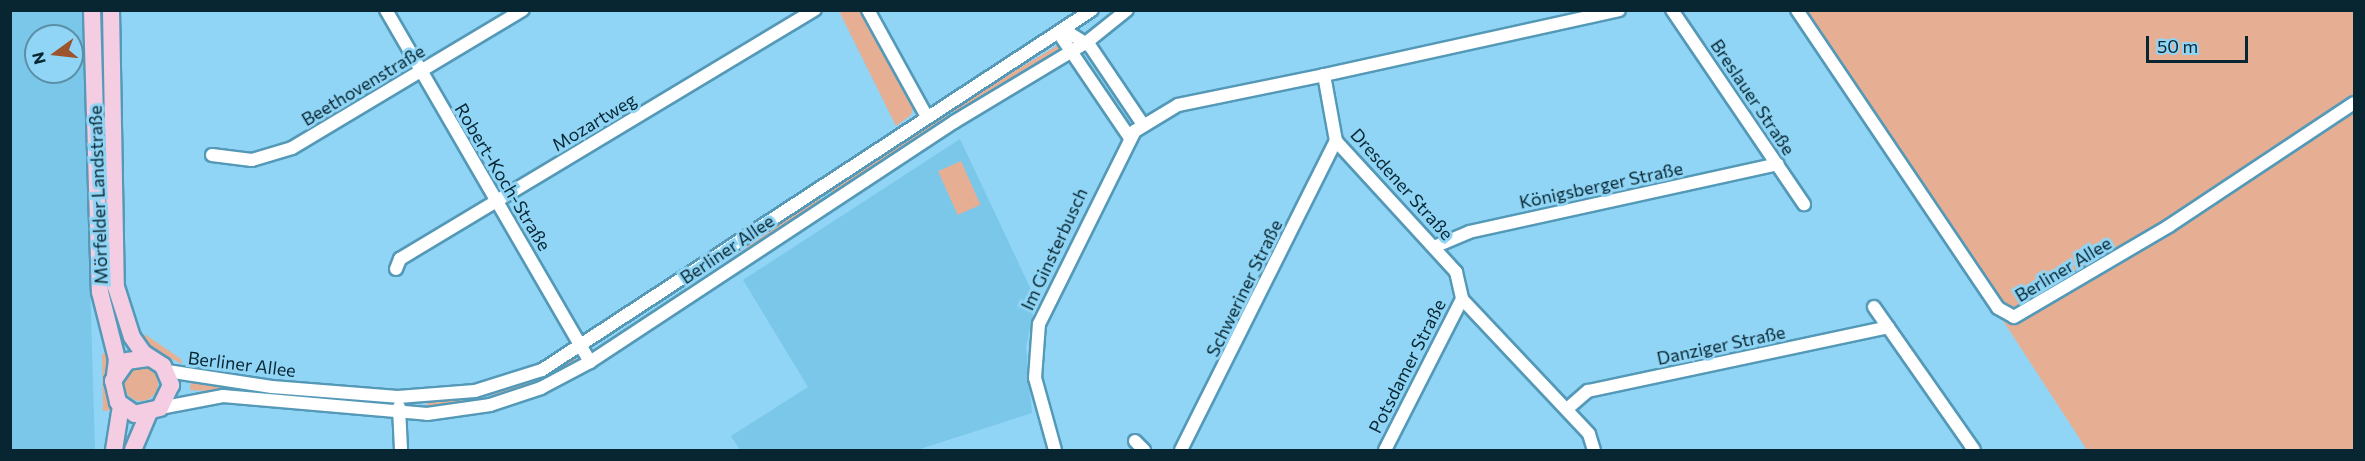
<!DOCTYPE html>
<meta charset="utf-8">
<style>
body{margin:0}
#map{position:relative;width:2365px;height:461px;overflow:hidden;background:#90d5f5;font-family:Commissioner,sans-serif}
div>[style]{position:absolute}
.built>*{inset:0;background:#7ac7e9}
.green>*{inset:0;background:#e6af93;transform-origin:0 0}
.round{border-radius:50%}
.roads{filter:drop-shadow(2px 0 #5499b7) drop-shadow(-2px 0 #5499b7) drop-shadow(0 2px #5499b7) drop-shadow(0 -2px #5499b7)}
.minor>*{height:12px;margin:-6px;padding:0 6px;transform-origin:6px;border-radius:6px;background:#fff}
.secondary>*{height:16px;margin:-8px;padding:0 8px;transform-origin:8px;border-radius:8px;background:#f4cde3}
span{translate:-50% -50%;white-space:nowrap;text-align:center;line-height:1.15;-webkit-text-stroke:6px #90d5f5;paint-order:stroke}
.street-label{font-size:18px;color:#082632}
.frame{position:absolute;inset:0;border:12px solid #082632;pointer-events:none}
.north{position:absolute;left:24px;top:24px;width:60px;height:60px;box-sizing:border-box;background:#90d5f5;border:2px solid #5a8fa7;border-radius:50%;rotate:255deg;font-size:16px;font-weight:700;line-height:24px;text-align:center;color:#082632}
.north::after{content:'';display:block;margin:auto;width:21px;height:27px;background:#9b542c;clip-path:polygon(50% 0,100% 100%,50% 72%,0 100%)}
.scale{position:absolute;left:2146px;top:36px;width:102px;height:27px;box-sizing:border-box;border:3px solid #082632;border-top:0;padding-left:8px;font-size:18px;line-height:21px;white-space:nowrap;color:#082632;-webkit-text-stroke:4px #90d5f5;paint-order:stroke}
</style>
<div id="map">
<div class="built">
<i style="clip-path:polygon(evenodd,10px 11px,82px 11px,95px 450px,11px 450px,10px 11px,36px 36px,72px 36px,72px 72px,36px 72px,36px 36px)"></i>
<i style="clip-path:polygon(960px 139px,1036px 300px,1026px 347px,1032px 413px,917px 450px,740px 450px,731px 436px,808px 387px,743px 280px)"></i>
</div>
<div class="green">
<i style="left:97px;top:11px;width:9px;height:157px"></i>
<i style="clip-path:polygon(839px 11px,863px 11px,914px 105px,911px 115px,896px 126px)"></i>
<i style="clip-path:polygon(1802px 11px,2354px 11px,2354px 450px,2087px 450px)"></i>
<i style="clip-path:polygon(1060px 44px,1063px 51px,956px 117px,951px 109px)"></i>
<i style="clip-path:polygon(945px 111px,950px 121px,834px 195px,830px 190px)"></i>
<i style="left:961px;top:161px;width:48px;height:25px;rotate:66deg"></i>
<i style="left:819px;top:197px;width:8px;height:254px;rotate:60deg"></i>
<i style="clip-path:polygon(146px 335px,181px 359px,182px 364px,149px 347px,141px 337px)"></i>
<i style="clip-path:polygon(109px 351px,106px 387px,113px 410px,103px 411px,102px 354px)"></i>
<i style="clip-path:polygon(572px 356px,579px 362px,525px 388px,427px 408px,427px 401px,462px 398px)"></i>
<i class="round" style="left:124px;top:367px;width:34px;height:34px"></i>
<i style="clip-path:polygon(191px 380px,257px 389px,257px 394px,190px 390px)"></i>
</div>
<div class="roads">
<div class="minor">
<i style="left:386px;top:10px;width:407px;rotate:59.9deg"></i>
<i style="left:868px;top:10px;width:122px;rotate:61.1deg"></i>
<i style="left:1672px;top:10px;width:235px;rotate:55.8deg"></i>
<i style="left:1797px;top:10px;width:359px;rotate:56deg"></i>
<i style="left:1998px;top:308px;width:18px;rotate:29deg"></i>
<i style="left:2014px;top:317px;width:180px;rotate:-30.4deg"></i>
<i style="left:2169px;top:226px;width:222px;rotate:-33.6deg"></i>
<i style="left:1066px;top:31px;width:28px;rotate:32deg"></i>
<i style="left:1090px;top:46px;width:93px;rotate:56deg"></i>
<i style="left:1060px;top:35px;width:125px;rotate:55.8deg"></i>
<i style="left:1324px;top:75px;width:302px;rotate:-12.4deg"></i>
<i style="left:212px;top:155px;width:40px;rotate:7.1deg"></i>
<i style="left:252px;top:160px;width:42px;rotate:-16.7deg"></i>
<i style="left:292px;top:148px;width:269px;rotate:-30.9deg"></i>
<i style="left:1434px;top:247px;width:38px;rotate:-23deg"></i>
<i style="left:1469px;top:232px;width:316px;rotate:-12.4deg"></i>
<i style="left:396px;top:269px;width:11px;rotate:-68deg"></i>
<i style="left:400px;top:259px;width:484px;rotate:-31deg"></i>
<i style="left:1874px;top:307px;width:174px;rotate:55deg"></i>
<i style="left:167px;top:371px;width:106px;rotate:8.7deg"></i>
<i style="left:272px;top:387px;width:126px;rotate:4.5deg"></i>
<i style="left:398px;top:397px;width:77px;rotate:-4.5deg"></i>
<i style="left:475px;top:391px;width:70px;rotate:-17.4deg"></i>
<i style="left:542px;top:370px;width:657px;rotate:-33.21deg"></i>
<i style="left:399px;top:407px;width:43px;rotate:87.3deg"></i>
<i style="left:160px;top:408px;width:64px;rotate:-10.8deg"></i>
<i style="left:223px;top:396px;width:205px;rotate:5deg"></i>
<i style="left:427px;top:414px;width:64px;rotate:-8.1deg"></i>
<i style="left:490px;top:405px;width:54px;rotate:-18.4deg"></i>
<i style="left:541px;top:388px;width:55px;rotate:-28deg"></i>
<i style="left:590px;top:362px;width:436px;rotate:-33.4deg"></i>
<i style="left:954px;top:122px;width:155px;rotate:-31deg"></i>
<i style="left:1087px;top:42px;width:51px;rotate:-38.7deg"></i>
<i style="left:1567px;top:409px;width:28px;rotate:-41deg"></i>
<i style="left:1588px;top:391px;width:307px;rotate:-12deg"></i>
<i style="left:1135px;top:441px;width:13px;rotate:45deg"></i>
<i style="left:1055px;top:450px;width:75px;rotate:-105.5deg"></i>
<i style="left:1035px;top:378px;width:54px;rotate:-85.8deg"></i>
<i style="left:1039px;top:324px;width:216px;rotate:-63.6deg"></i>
<i style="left:1135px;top:131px;width:50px;rotate:-31.2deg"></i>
<i style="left:1178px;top:105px;width:149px;rotate:-11.6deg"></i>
<i style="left:1324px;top:75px;width:67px;rotate:79.7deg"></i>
<i style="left:1336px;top:141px;width:178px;rotate:47.5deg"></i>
<i style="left:1456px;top:272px;width:28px;rotate:77deg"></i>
<i style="left:1462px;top:299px;width:185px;rotate:46.7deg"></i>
<i style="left:1589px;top:434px;width:17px;rotate:73deg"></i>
<i style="left:1181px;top:450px;width:346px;rotate:-63.4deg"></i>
<i style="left:1385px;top:450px;width:169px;rotate:-63deg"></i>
</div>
<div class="secondary">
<i style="left:92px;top:10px;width:282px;rotate:88.4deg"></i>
<i style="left:100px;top:292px;width:69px;rotate:75.8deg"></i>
<i style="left:117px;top:359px;width:17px;rotate:97deg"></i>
<i style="left:111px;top:10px;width:277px;rotate:89deg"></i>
<i style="left:116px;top:287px;width:52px;rotate:72.3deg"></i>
<i style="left:132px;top:337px;width:19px;rotate:55deg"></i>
<i style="left:143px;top:353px;width:24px;rotate:33deg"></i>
<i style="left:163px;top:366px;width:21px;rotate:67deg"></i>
<i style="left:171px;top:385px;width:25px;rotate:116deg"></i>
<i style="left:160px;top:408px;width:26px;rotate:167deg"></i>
<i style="left:135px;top:414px;width:21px;rotate:-145deg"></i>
<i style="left:118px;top:402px;width:22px;rotate:-103deg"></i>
<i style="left:113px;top:381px;width:24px;rotate:-55deg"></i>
<i style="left:127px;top:361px;width:21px;rotate:-8deg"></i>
<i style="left:114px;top:450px;width:45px;rotate:-81deg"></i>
<i style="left:133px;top:450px;width:39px;rotate:-67deg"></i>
</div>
</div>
<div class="street-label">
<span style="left:363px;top:85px;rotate:-31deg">Beethovenstraße</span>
<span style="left:1753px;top:97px;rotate:56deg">Breslauer Straße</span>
<span style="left:594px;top:122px;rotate:-31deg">Mozartweg</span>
<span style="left:503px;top:177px;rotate:59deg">Robert-Koch-Straße</span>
<span style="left:1402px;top:184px;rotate:48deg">Dresdener Straße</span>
<span style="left:1601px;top:185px;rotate:-12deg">Königsberger Straße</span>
<span style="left:98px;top:195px;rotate:-92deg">Mörfelder Landstraße</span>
<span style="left:727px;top:249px;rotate:-34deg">Berliner Allee</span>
<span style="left:1054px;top:249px;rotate:-65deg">Im Ginsterbusch</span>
<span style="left:2063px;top:269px;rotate:-31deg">Berliner Allee</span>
<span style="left:1244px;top:288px;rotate:-64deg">Schweriner Straße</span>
<span style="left:1721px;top:345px;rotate:-12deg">Danziger Straße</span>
<span style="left:242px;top:364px;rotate:7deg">Berliner Allee</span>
<span style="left:1407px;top:366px;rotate:-63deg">Potsdamer Straße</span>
</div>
<div class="frame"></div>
<div class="north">N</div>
<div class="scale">50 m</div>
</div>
